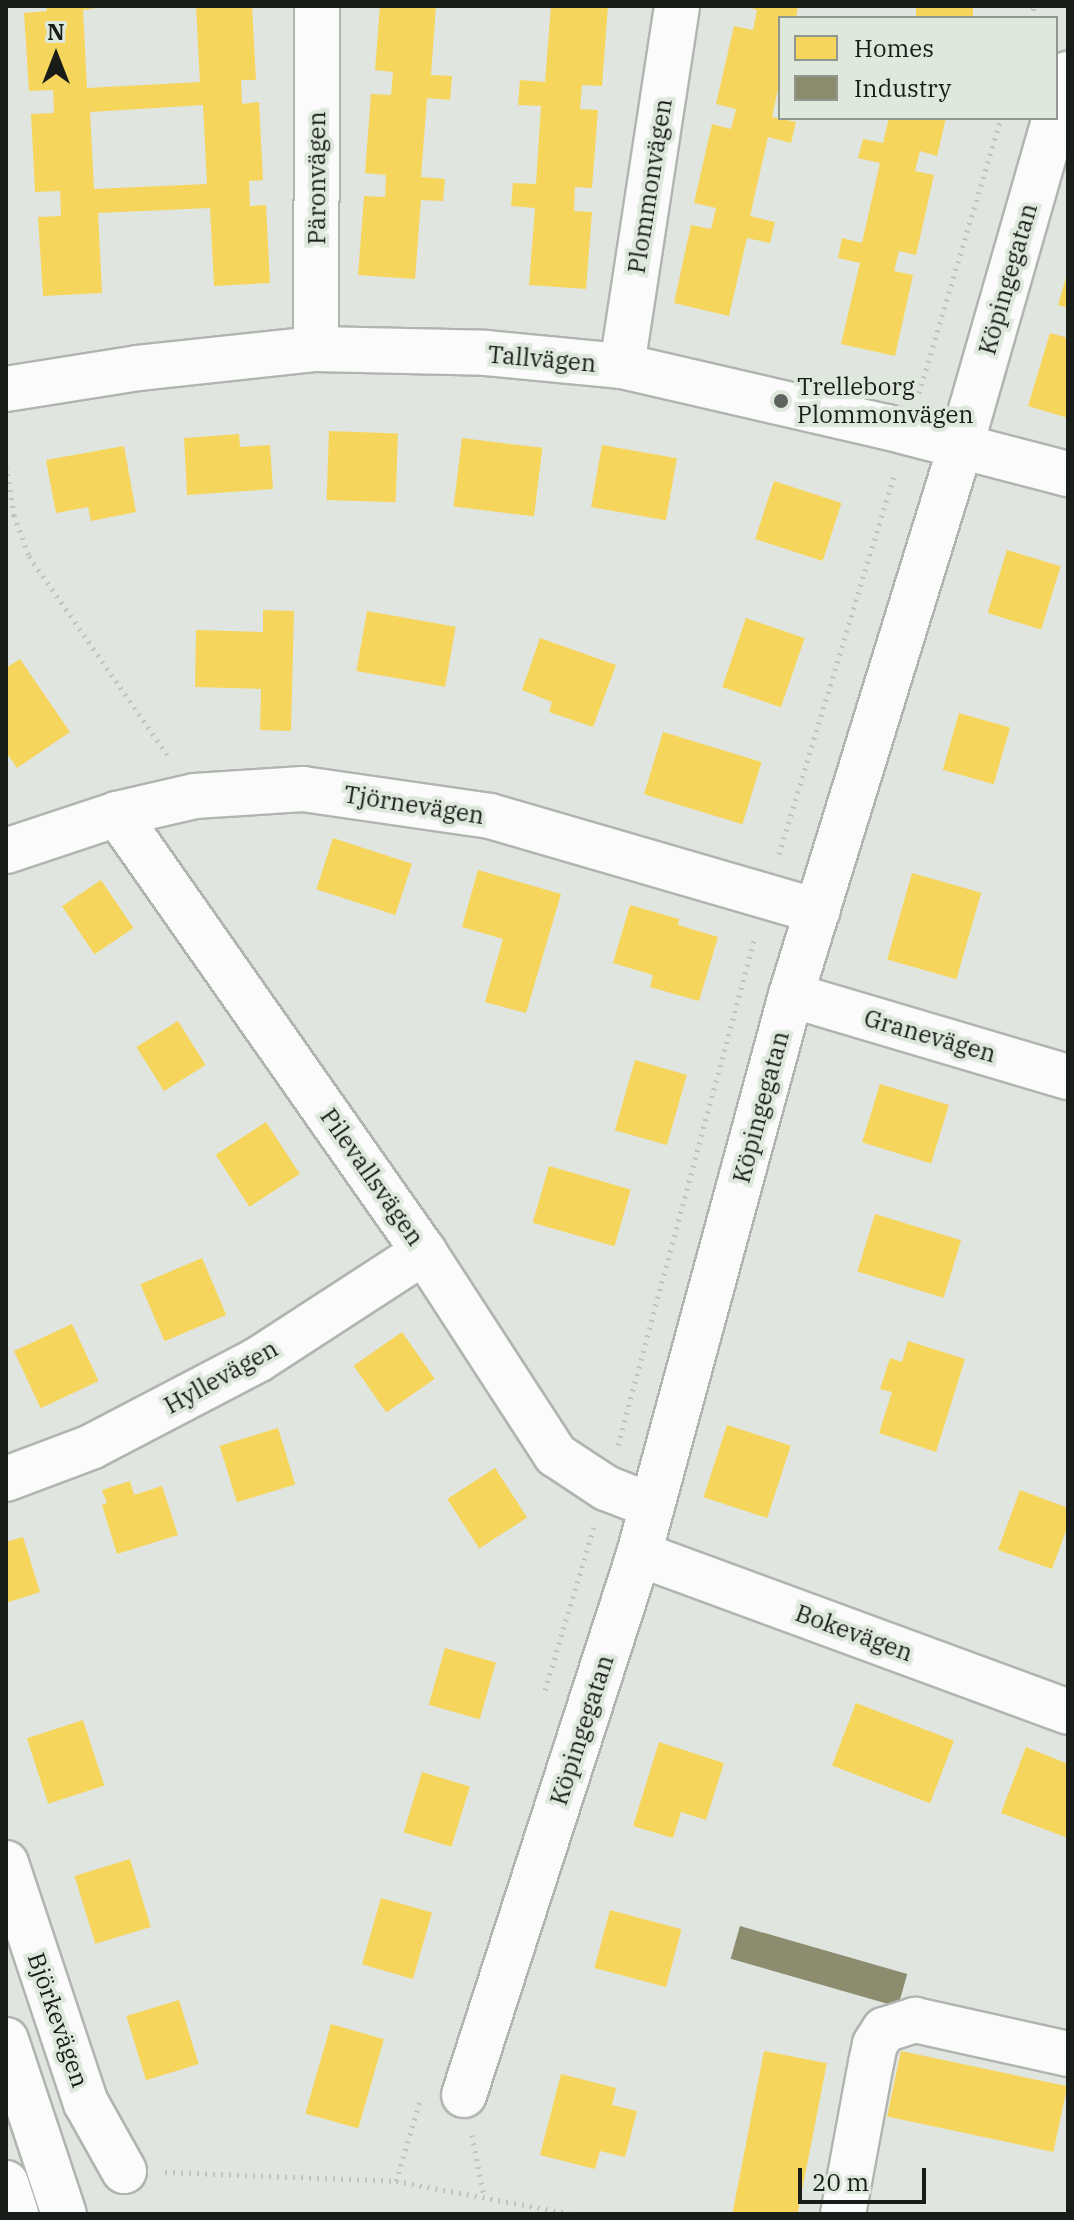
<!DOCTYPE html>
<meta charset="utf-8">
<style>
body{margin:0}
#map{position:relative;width:1074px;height:2220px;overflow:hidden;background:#e0e5e0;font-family:"IBM Plex Serif",serif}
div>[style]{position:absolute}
.homes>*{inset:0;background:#f6d55c;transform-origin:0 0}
.industry>*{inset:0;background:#8c8c6e;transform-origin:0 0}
.path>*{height:5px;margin-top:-2.5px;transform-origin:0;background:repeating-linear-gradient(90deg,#c0c3c0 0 2px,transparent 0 8px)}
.roads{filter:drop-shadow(2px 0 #b1b5b0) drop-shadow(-2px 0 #b1b5b0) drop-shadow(0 2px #b1b5b0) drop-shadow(0 -2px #b1b5b0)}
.minor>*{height:44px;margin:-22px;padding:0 22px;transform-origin:22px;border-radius:22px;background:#fafbfa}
.major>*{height:44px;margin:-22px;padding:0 22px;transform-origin:22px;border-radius:22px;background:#fafbfa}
.dots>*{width:22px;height:22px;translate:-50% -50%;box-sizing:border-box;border:4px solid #dfe8dd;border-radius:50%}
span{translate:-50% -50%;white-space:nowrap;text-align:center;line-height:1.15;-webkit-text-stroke:8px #dfe8dd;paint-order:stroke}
.street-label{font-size:24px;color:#191d19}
.poi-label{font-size:24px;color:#191d19}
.left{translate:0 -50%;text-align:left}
.frame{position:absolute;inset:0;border:8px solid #191d19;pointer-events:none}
.legend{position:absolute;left:778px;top:16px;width:280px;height:104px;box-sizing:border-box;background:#dfe8dd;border:2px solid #90978f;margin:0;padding:10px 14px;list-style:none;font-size:24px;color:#191d19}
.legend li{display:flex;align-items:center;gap:16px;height:40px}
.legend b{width:40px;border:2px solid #90978f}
.north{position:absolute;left:16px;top:16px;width:80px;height:80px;-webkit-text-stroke:6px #dfe8dd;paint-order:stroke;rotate:0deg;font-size:22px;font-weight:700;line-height:32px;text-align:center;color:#191d19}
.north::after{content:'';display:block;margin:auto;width:28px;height:36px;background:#191d19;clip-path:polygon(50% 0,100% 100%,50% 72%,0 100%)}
.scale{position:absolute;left:798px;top:2168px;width:128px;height:36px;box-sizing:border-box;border:4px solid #191d19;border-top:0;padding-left:10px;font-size:24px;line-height:28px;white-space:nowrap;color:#191d19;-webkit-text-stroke:6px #dfe8dd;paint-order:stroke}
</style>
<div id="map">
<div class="homes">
<i style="clip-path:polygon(evenodd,46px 6px,110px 6px,83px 10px,87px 88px,200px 82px,196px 6px,252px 6px,256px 80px,241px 80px,242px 104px,259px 102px,263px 180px,249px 181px,250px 206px,266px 205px,270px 283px,214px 286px,210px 208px,98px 213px,102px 293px,43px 296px,38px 217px,61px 216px,60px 191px,35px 192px,31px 114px,54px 113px,53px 90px,29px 91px,24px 13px,47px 11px,46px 6px,203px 105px,207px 184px,94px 189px,90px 112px,203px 105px)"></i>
<i style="clip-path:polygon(380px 6px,436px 6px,431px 75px,452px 76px,450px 100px,427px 98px,421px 177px,445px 179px,443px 201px,421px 200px,415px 279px,358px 275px,364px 196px,385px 197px,386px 175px,365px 173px,371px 94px,391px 95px,393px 72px,375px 70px)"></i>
<i style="clip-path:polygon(551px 6px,608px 6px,602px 86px,582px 85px,580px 109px,598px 110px,592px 188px,575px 187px,574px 211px,592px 212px,586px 289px,529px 285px,535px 208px,511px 206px,513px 183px,536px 184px,541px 106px,518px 105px,520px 80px,545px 82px)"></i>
<i style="clip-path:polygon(746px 6px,798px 6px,796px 18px,780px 18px,780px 80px,772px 117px,796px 122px,791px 143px,768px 137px,750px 216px,775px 222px,770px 243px,747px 238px,729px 316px,674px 303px,691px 225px,711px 229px,716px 208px,694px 203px,712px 124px,731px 129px,736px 109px,716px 104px,734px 26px,753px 30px,757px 10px)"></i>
<i style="left:916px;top:6px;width:57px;height:12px"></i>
<i style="clip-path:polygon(889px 118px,946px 118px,937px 156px,920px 151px,915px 171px,934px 175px,916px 255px,899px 251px,894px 271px,913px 275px,895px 356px,841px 344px,860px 263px,838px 258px,842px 238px,862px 243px,880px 163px,858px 158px,863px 139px,883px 143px)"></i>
<i style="clip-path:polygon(1067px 274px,1068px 274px,1068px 308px,1058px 305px)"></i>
<i style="clip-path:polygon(1050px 333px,1068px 338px,1068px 418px,1028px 406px)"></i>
<i style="left:329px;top:431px;width:69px;height:69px;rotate:2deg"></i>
<i style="clip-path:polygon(239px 434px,240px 447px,270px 445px,273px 489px,187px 495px,184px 438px)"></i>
<i style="left:462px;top:438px;width:81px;height:69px;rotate:7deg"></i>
<i style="left:602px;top:445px;width:76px;height:63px;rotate:10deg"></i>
<i style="clip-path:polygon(124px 446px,136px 512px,91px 521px,88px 507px,56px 513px,46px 460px)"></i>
<i style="left:774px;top:481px;width:71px;height:61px;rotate:18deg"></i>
<i style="left:1007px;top:550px;width:56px;height:66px;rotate:17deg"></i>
<i style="clip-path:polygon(263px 610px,294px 611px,291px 731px,260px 730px,261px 689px,195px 687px,196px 630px,263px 632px)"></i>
<i style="left:367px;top:611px;width:90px;height:61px;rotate:10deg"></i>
<i style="left:746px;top:618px;width:62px;height:73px;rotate:19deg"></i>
<i style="clip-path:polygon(540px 638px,616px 665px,593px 727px,549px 712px,552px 702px,522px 690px)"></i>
<i style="clip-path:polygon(20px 659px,70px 732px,17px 768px,6px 752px,6px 668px)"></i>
<i style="left:959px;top:713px;width:53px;height:59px;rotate:16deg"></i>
<i style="left:663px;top:732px;width:103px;height:65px;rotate:17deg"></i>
<i style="left:333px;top:838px;width:83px;height:54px;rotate:18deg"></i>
<i style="clip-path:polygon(478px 870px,561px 894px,526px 1013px,485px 1002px,503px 939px,462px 927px)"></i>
<i style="left:912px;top:873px;width:72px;height:90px;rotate:16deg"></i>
<i style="left:101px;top:880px;width:58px;height:47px;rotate:56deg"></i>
<i style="clip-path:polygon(630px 905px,679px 919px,678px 925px,718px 937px,699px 1001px,650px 987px,653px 975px,613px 963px)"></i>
<i style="left:178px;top:1021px;width:52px;height:49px;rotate:58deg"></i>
<i style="left:635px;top:1060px;width:54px;height:73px;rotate:16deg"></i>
<i style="left:880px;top:1084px;width:72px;height:61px;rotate:17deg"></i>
<i style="left:266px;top:1122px;width:62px;height:60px;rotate:57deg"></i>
<i style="left:549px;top:1166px;width:85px;height:59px;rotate:16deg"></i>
<i style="left:875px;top:1214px;width:90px;height:60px;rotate:17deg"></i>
<i style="left:202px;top:1258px;width:62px;height:67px;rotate:67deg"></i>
<i style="left:72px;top:1324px;width:63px;height:64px;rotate:65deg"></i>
<i style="left:402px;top:1332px;width:57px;height:59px;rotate:55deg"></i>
<i style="clip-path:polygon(908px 1341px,965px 1359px,936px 1452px,879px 1433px,892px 1392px,880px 1389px,890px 1358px,902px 1362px)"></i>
<i style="left:727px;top:1425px;width:67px;height:76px;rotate:18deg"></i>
<i style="left:278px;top:1428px;width:59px;height:61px;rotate:73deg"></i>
<i style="left:495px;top:1468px;width:59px;height:57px;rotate:57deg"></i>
<i style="clip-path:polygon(130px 1481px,134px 1495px,162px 1486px,178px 1535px,117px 1554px,102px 1505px,107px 1503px,102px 1490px)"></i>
<i style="clip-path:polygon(1020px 1490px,1068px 1508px,1068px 1525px,1052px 1569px,998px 1550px)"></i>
<i style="clip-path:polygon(23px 1537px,40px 1592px,6px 1603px,6px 1542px)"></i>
<i style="left:445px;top:1648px;width:53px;height:59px;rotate:16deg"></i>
<i style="left:856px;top:1703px;width:105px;height:67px;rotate:21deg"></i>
<i style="left:83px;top:1720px;width:69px;height:59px;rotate:72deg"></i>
<i style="clip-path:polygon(659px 1742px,724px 1763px,706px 1820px,681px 1812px,673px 1838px,633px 1826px)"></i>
<i style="clip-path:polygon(1026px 1747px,1068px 1764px,1068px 1838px,1001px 1813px)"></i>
<i style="left:422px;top:1772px;width:50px;height:63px;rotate:17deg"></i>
<i style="left:130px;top:1859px;width:71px;height:58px;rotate:73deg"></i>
<i style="left:381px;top:1898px;width:53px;height:69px;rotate:16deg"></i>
<i style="left:610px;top:1910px;width:74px;height:60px;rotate:15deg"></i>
<i style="left:179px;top:2000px;width:67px;height:55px;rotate:73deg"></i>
<i style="left:331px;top:2024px;width:55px;height:93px;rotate:16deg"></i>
<i style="left:764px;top:2051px;width:64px;height:164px;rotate:11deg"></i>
<i style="left:901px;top:2051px;width:170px;height:67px;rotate:12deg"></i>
<i style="clip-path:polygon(561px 2074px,616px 2088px,612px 2105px,637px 2111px,625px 2157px,600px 2151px,595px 2169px,540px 2155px)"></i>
</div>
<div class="industry">
<i style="left:740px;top:1926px;width:174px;height:34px;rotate:16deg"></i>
</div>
<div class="path">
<i style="left:1031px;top:18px;width:12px;rotate:-76deg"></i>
<i style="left:919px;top:393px;width:287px;rotate:-73.4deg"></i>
<i style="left:6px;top:466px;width:50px;rotate:80.7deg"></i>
<i style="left:14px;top:515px;width:44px;rotate:69.9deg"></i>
<i style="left:29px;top:556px;width:247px;rotate:55.2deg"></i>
<i style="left:779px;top:854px;width:398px;rotate:-73.1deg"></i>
<i style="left:618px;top:1445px;width:526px;rotate:-74.91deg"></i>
<i style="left:545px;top:1690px;width:170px;rotate:-73.3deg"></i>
<i style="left:472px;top:2135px;width:63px;rotate:79deg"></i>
<i style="left:165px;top:2172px;width:231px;rotate:2.2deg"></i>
<i style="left:396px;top:2181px;width:179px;rotate:10.6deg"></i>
<i style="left:396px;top:2181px;width:84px;rotate:-73.3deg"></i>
</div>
<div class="roads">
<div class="minor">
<i style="left:1056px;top:116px;width:44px;rotate:-74.1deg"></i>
<i style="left:316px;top:349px;width:343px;rotate:-89.8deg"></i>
<i style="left:622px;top:366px;width:364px;rotate:-81.3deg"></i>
<i style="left:6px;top:389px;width:134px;rotate:-9deg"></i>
<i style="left:138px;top:368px;width:179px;rotate:-6.1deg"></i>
<i style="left:316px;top:349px;width:170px;rotate:1.3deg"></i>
<i style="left:486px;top:353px;width:137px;rotate:5.5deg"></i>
<i style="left:622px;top:366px;width:272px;rotate:13deg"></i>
<i style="left:887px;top:427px;width:187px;rotate:14.6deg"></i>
<i style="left:117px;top:814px;width:535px;rotate:54.97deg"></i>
<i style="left:424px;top:1252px;width:242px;rotate:57deg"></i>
<i style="left:556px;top:1455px;width:60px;rotate:33.4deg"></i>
<i style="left:606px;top:1488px;width:49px;rotate:21.4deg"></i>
<i style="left:6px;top:851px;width:117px;rotate:-18.4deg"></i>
<i style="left:117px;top:814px;width:80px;rotate:-13deg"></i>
<i style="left:195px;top:796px;width:108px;rotate:-3.7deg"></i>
<i style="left:303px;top:789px;width:189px;rotate:8.2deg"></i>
<i style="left:490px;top:816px;width:341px;rotate:16.2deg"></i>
<i style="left:791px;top:995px;width:289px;rotate:16.5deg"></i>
<i style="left:6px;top:1479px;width:91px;rotate:-20.6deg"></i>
<i style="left:91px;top:1447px;width:190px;rotate:-27.6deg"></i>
<i style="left:259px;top:1359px;width:197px;rotate:-33deg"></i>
<i style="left:639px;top:1554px;width:457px;rotate:20.2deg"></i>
<i style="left:6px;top:1863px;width:253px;rotate:71.6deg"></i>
<i style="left:86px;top:2103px;width:78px;rotate:60.8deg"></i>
<i style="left:464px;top:2095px;width:569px;rotate:-72.07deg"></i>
<i style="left:639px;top:1554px;width:579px;rotate:-74.79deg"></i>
<i style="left:791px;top:995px;width:576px;rotate:-72.82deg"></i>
<i style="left:961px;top:445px;width:340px;rotate:-74deg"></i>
<i style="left:843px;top:2214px;width:154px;rotate:-79.5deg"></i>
<i style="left:871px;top:2063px;width:19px;rotate:-78deg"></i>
<i style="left:875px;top:2044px;width:17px;rotate:-57deg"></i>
<i style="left:884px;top:2030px;width:33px;rotate:-18deg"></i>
<i style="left:915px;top:2020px;width:157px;rotate:12.5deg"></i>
</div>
<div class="major">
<i style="left:6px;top:2040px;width:183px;rotate:71.6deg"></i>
<i style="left:6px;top:2183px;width:33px;rotate:72deg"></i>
</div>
</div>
<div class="dots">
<i style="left:781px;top:401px;background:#5f635f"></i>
</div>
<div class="street-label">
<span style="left:317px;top:178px;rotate:-90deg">Päronvägen</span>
<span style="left:650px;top:186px;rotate:-81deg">Plommonvägen</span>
<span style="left:1008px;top:279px;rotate:-74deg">Köpingegatan</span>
<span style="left:542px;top:359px;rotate:5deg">Tallvägen</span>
<span style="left:414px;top:805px;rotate:9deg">Tjörnevägen</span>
<span style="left:930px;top:1036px;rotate:16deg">Granevägen</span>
<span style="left:761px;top:1107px;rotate:-75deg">Köpingegatan</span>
<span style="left:372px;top:1177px;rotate:55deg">Pilevallsvägen</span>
<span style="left:221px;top:1377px;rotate:-29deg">Hyllevägen</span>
<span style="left:854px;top:1633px;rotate:20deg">Bokevägen</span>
<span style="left:582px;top:1730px;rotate:-72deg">Köpingegatan</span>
<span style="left:58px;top:2020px;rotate:71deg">Björkevägen</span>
</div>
<div class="poi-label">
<span class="left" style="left:797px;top:401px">Trelleborg<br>Plommonvägen</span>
</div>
<div class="frame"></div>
<ul class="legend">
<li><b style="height:22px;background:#f6d55c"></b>Homes</li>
<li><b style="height:22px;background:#8c8c6e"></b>Industry</li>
</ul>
<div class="north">N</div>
<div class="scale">20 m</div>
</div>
